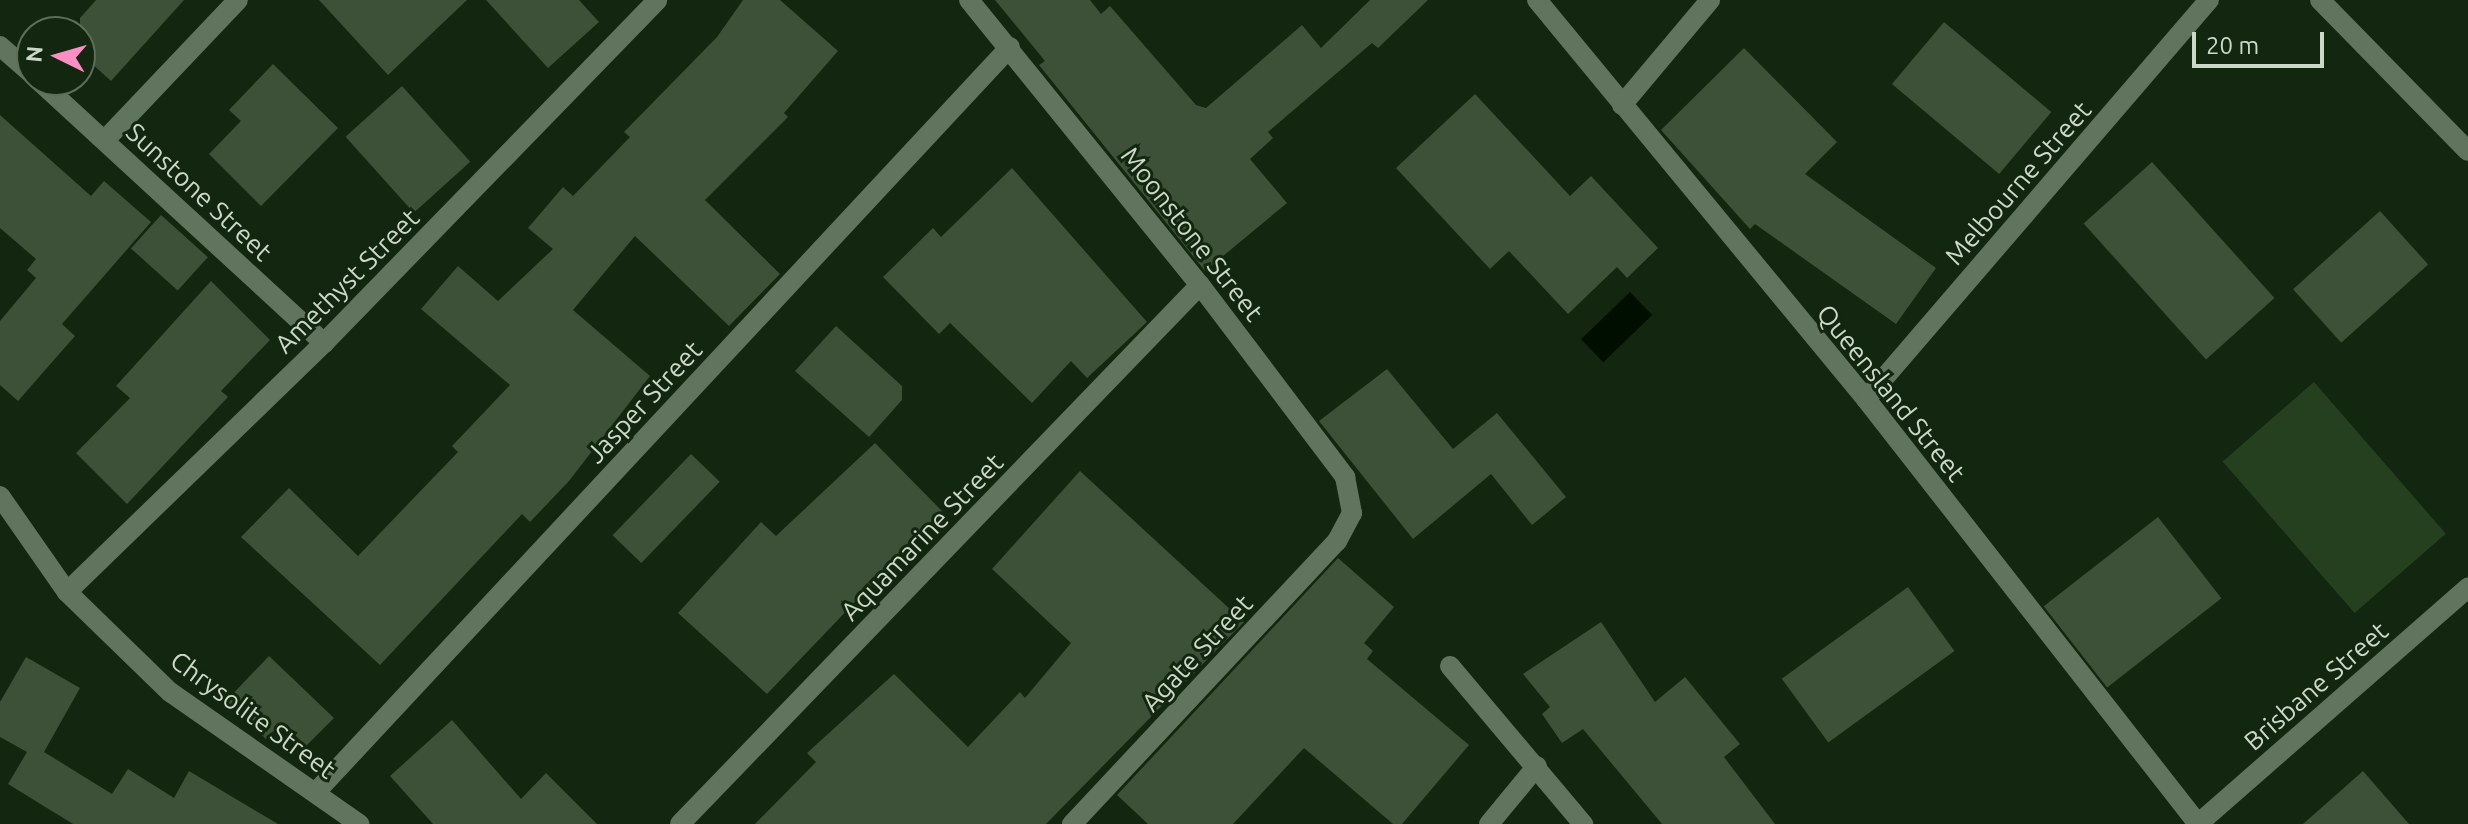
<!DOCTYPE html>
<style>
body{margin:0}
#map{position:relative;width:2468px;height:824px;overflow:hidden;background:#13260f;font-family:Ubuntu,sans-serif}
div>[style]{position:absolute}
.green>*{inset:0;background:#24401f;transform-origin:0 0}
.water>*{inset:0;background:#000e00;transform-origin:0 0}
.building>*{inset:0;background:#3c5137;transform-origin:0 0}
.minor>*{height:20px;margin:-10px;padding:0 10px;transform-origin:10px;border-radius:10px;background:#61745d}
span{translate:-50% -50%;white-space:nowrap;text-align:center;line-height:1.15;-webkit-text-stroke:6px #13260f;paint-order:stroke}
.street-label{font-size:26px;color:#ccd9c9}
.north{position:absolute;left:16px;top:16px;width:80px;height:80px;box-sizing:border-box;background:#13260f;border:2px solid #5d6e59;border-radius:50%;rotate:275deg;font-size:22px;font-weight:700;line-height:32px;text-align:center;color:#ccd9c9}
.north::after{content:'';display:block;margin:auto;width:28px;height:36px;background:#fb8fc4;clip-path:polygon(50% 0,100% 100%,50% 72%,0 100%)}
.scale{position:absolute;left:2192px;top:32px;width:132px;height:36px;box-sizing:border-box;border:4px solid #ccd9c9;border-top:0;padding-left:10px;font-size:24px;line-height:28px;white-space:nowrap;color:#ccd9c9;-webkit-text-stroke:6px #13260f;paint-order:stroke}
</style>
<div id="map">
<div class="green">
<i style="left:2314px;top:382px;width:201px;height:121px;rotate:49deg"></i>
</div>
<div class="water">
<i style="left:1630px;top:292px;width:32px;height:68px;rotate:46deg"></i>
</div>
<div class="building">
<i style="clip-path:polygon(96px 0,184px 0,111px 81px,80px 53px,80px 18px)"></i>
<i style="clip-path:polygon(319px 0,467px 0,388px 75px)"></i>
<i style="clip-path:polygon(486px 0,579px 0,599px 22px,548px 68px)"></i>
<i style="clip-path:polygon(743px 0,780px 0,838px 51px,784px 113px,788px 117px,705px 200px,780px 274px,729px 326px,635px 236px,573px 310px,650px 376px,569px 481px,530px 522px,522px 514px,380px 665px,241px 537px,289px 488px,358px 556px,458px 452px,452px 446px,510px 385px,421px 309px,458px 266px,498px 301px,553px 249px,528px 228px,563px 187px,573px 196px,630px 137px,624px 132px,717px 37px)"></i>
<i style="clip-path:polygon(995px 0,1090px 0,1101px 14px,1110px 6px,1196px 105px,1206px 108px,1302px 25px,1321px 48px,1370px 0,1428px 0,1378px 48px,1372px 43px,1268px 132px,1273px 138px,1250px 159px,1287px 203px,1205px 271px,1039px 65px,1045px 61px)"></i>
<i style="left:1944px;top:22px;width:140px;height:81px;rotate:40deg"></i>
<i style="clip-path:polygon(1744px 48px,1837px 142px,1805px 174px,1936px 268px,1896px 324px,1755px 224px,1750px 229px,1661px 130px)"></i>
<i style="clip-path:polygon(273px 64px,338px 128px,261px 206px,209px 154px,241px 121px,229px 110px)"></i>
<i style="left:402px;top:86px;width:102px;height:76px;rotate:48deg"></i>
<i style="clip-path:polygon(1475px 94px,1570px 196px,1591px 176px,1658px 248px,1627px 278px,1617px 267px,1568px 314px,1509px 251px,1490px 269px,1396px 168px)"></i>
<i style="clip-path:polygon(0 115px,91px 196px,104px 181px,151px 222px,62px 324px,75px 336px,18px 401px,0 385px,0 321px,36px 278px,27px 270px,36px 259px,0 228px)"></i>
<i style="left:2152px;top:162px;width:183px;height:92px;rotate:48deg"></i>
<i style="clip-path:polygon(1012px 168px,1147px 322px,1087px 378px,1071px 361px,1032px 403px,950px 323px,939px 334px,883px 277px,933px 228px,941px 237px)"></i>
<i style="left:2380px;top:211px;width:72px;height:117px;rotate:48deg"></i>
<i style="left:161px;top:215px;width:63px;height:45px;rotate:42deg"></i>
<i style="clip-path:polygon(211px 281px,270px 340px,221px 391px,228px 397px,127px 504px,76px 453px,130px 398px,116px 386px)"></i>
<i style="clip-path:polygon(836px 326px,902px 386px,902px 400px,869px 437px,795px 371px)"></i>
<i style="clip-path:polygon(1387px 369px,1453px 449px,1497px 413px,1566px 497px,1532px 525px,1491px 474px,1413px 539px,1319px 421px)"></i>
<i style="clip-path:polygon(875px 443px,942px 511px,767px 694px,678px 613px,761px 522px,776px 536px)"></i>
<i style="left:691px;top:454px;width:40px;height:113px;rotate:44deg"></i>
<i style="clip-path:polygon(1080px 471px,1244px 622px,1046px 824px,755px 824px,816px 762px,807px 753px,894px 674px,968px 747px,1020px 692px,1025px 698px,1071px 643px,992px 569px)"></i>
<i style="left:2158px;top:517px;width:103px;height:145px;rotate:52deg"></i>
<i style="clip-path:polygon(1338px 558px,1394px 607px,1364px 643px,1373px 651px,1367px 659px,1469px 745px,1402px 824px,1393px 824px,1304px 748px,1233px 824px,1148px 824px,1117px 795px)"></i>
<i style="left:1908px;top:587px;width:79px;height:156px;rotate:54deg"></i>
<i style="clip-path:polygon(1601px 622px,1655px 702px,1685px 677px,1740px 744px,1724px 757px,1775px 824px,1662px 824px,1583px 729px,1562px 743px,1542px 714px,1550px 707px,1523px 674px)"></i>
<i style="clip-path:polygon(269px 656px,334px 718px,306px 746px,282px 722px,266px 739px,226px 701px)"></i>
<i style="clip-path:polygon(26px 657px,80px 688px,44px 752px,112px 794px,128px 769px,174px 798px,189px 771px,278px 824px,73px 824px,8px 784px,27px 752px,0 737px,0 702px)"></i>
<i style="clip-path:polygon(452px 720px,521px 799px,546px 773px,597px 824px,433px 824px,390px 776px)"></i>
<i style="clip-path:polygon(2363px 771px,2409px 824px,2303px 824px)"></i>
</div>
<div class="minor">
<i style="left:969px;top:0;width:367px;rotate:51deg"></i>
<i style="left:1200px;top:285px;width:241px;rotate:52.9deg"></i>
<i style="left:1345px;top:477px;width:37px;rotate:79deg"></i>
<i style="left:1352px;top:513px;width:32px;rotate:118deg"></i>
<i style="left:1337px;top:541px;width:388px;rotate:133.1deg"></i>
<i style="left:1537px;top:0;width:517px;rotate:50.49deg"></i>
<i style="left:1866px;top:399px;width:539px;rotate:52deg"></i>
<i style="left:2198px;top:824px;width:359px;rotate:-41.2deg"></i>
<i style="left:2320px;top:0;width:211px;rotate:45.6deg"></i>
<i style="left:0;top:46px;width:43px;rotate:41.2deg"></i>
<i style="left:38px;top:80px;width:389px;rotate:42.6deg"></i>
<i style="left:1622px;top:105px;width:137px;rotate:-50deg"></i>
<i style="left:105px;top:140px;width:193px;rotate:-46.5deg"></i>
<i style="left:1866px;top:399px;width:526px;rotate:-49.32deg"></i>
<i style="left:0;top:496px;width:117px;rotate:55.1deg"></i>
<i style="left:67px;top:592px;width:144px;rotate:44.2deg"></i>
<i style="left:170px;top:692px;width:231px;rotate:34.9deg"></i>
<i style="left:67px;top:592px;width:358px;rotate:-44.1deg"></i>
<i style="left:324px;top:343px;width:478px;rotate:-45.8deg"></i>
<i style="left:1450px;top:666px;width:207px;rotate:49.9deg"></i>
<i style="left:316px;top:792px;width:1018px;rotate:-47.03deg"></i>
<i style="left:680px;top:824px;width:749px;rotate:-46.03deg"></i>
<i style="left:1489px;top:824px;width:75px;rotate:-50.4deg"></i>
</div>
<div class="street-label">
<span style="left:2018px;top:183px;rotate:-49deg">Melbourne Street</span>
<span style="left:199px;top:192px;rotate:43deg">Sunstone Street</span>
<span style="left:1192px;top:234px;rotate:52deg">Moonstone Street</span>
<span style="left:347px;top:281px;rotate:-45deg">Amethyst Street</span>
<span style="left:1891px;top:393px;rotate:51deg">Queensland Street</span>
<span style="left:644px;top:402px;rotate:-47deg">Jasper Street</span>
<span style="left:922px;top:537px;rotate:-46deg">Aquamarine Street</span>
<span style="left:1197px;top:653px;rotate:-47deg">Agate Street</span>
<span style="left:2316px;top:686px;rotate:-41deg">Brisbane Street</span>
<span style="left:253px;top:715px;rotate:36deg">Chrysolite Street</span>
</div>
<div class="north">N</div>
<div class="scale">20 m</div>
</div>
